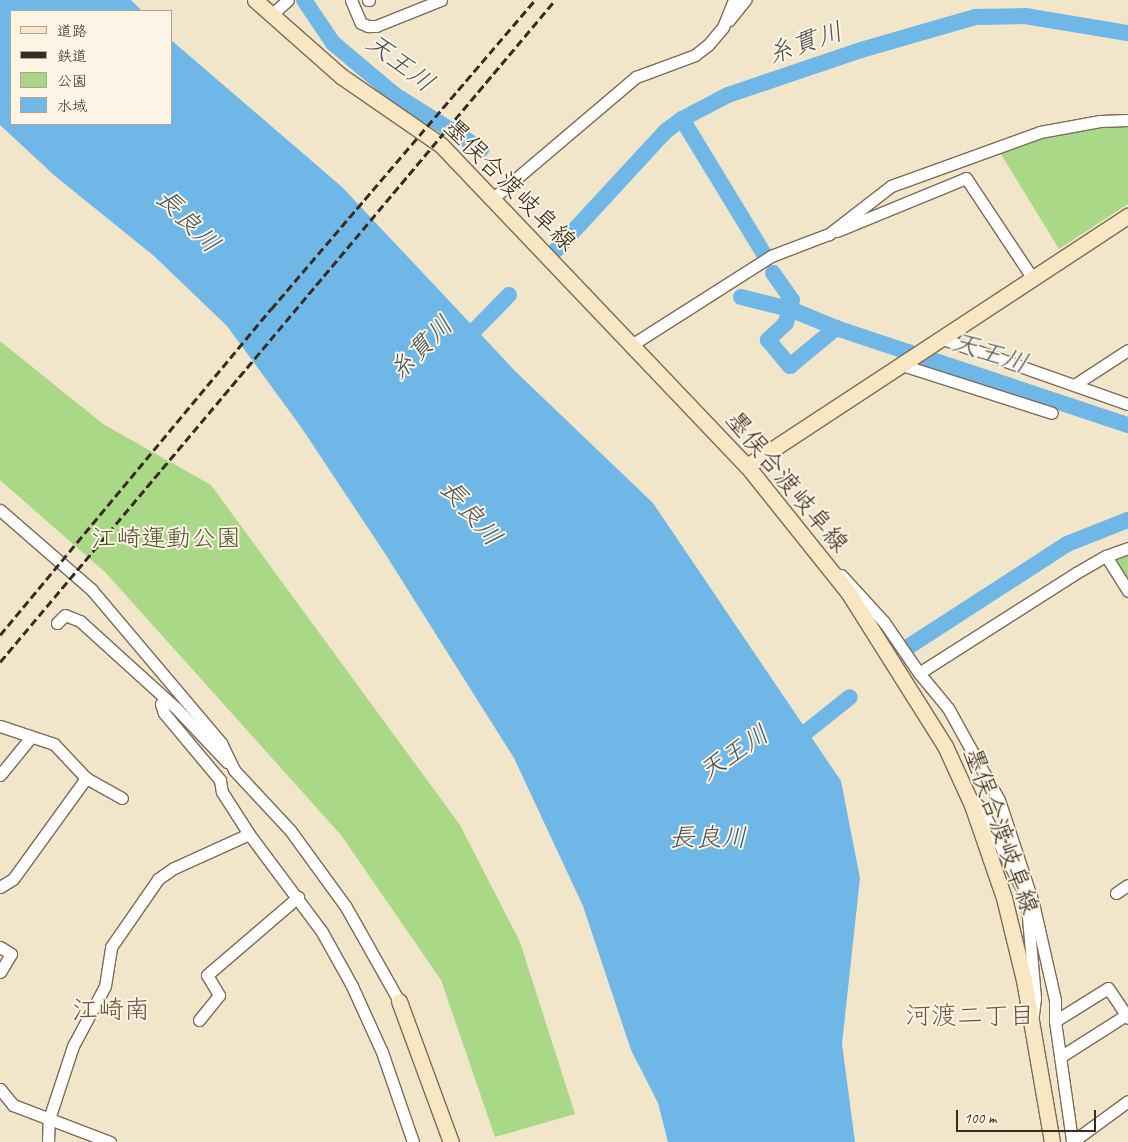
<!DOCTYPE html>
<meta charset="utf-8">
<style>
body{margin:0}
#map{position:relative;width:1128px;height:1142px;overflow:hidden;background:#f2e6ca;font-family:Caveat,"Klee One",sans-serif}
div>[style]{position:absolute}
.green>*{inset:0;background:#a9d987}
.water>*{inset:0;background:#6fb7e7}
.river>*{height:16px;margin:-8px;padding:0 8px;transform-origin:8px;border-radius:8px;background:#6fb7e7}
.roads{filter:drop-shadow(1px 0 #7b6c5a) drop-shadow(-1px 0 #7b6c5a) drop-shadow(0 1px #7b6c5a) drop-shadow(0 -1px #7b6c5a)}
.street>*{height:11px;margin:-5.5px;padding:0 5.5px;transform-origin:5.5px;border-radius:5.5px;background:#fff}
.secondary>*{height:15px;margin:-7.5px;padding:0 7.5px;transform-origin:7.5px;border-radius:7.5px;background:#f9e7c3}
.rail>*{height:2.5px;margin-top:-1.25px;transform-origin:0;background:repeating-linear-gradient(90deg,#3b2a1e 0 8px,transparent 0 12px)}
span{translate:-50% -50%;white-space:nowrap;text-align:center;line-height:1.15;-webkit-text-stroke:4px #fcf5e5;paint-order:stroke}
.street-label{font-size:25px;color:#3b2a1e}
.park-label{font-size:25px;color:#565638}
.water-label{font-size:26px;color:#4b545a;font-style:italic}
.neighbourhood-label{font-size:26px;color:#725541}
.legend{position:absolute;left:10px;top:10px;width:162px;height:115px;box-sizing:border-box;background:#fcf5e5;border:1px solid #afa495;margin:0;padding:6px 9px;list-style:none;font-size:15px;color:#3b2a1e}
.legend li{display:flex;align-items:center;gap:10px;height:25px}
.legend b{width:25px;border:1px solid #afa495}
.scale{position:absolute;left:956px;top:1110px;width:140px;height:22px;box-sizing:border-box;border:2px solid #3b2a1e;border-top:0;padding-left:6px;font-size:15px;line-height:18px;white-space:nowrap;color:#3b2a1e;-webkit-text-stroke:4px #fcf5e5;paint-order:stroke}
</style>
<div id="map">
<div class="green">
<i style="clip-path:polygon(1128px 123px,1128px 204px,1059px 249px,999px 151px,1027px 138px,1070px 129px)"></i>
<i style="clip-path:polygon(0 341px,103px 424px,211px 485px,460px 825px,520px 942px,575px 1114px,495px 1137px,441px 980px,341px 835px,106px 573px,0 480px)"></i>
<i style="clip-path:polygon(1128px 555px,1128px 582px,1114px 559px)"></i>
</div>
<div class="water">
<i style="clip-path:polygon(0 0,131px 0,142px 11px,11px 11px,11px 124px,171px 124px,171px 40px,342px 187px,516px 372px,653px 503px,841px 781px,860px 878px,842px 1044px,855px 1142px,668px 1142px,658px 1103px,631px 1050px,583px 906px,514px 758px,384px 552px,301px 427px,227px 326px,154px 256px,55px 176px,0 125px)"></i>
</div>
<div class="river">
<i style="left:304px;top:0;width:52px;rotate:56deg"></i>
<i style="left:333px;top:43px;width:81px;rotate:40deg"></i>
<i style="left:395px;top:95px;width:102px;rotate:32.1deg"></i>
<i style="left:682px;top:119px;width:156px;rotate:58.7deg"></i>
<i style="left:556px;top:250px;width:162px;rotate:-47.3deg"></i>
<i style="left:666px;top:131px;width:20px;rotate:-37deg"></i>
<i style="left:682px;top:119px;width:52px;rotate:-27.6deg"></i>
<i style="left:728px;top:95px;width:140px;rotate:-18.7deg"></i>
<i style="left:861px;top:50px;width:119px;rotate:-16.1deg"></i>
<i style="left:975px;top:17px;width:50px;rotate:-1.1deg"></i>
<i style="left:1025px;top:16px;width:104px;rotate:9.4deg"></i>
<i style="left:773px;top:273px;width:33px;rotate:55deg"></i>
<i style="left:792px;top:300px;width:24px;rotate:105deg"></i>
<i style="left:786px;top:323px;width:25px;rotate:137deg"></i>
<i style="left:768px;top:340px;width:34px;rotate:50deg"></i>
<i style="left:790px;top:366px;width:60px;rotate:-39.6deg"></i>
<i style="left:741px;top:297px;width:50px;rotate:13.8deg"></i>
<i style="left:790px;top:309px;width:50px;rotate:22.4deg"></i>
<i style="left:836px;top:328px;width:308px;rotate:18.4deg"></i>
<i style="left:460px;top:345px;width:70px;rotate:-45.6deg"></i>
<i style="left:908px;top:647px;width:189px;rotate:-32.9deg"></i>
<i style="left:1067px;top:544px;width:66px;rotate:-21.5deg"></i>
<i style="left:791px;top:744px;width:75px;rotate:-38.5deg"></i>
</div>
<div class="roads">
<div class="street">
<i style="left:351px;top:0;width:25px;rotate:67deg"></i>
<i style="left:361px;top:23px;width:8px;rotate:23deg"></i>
<i style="left:368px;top:26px;width:8px"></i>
<i style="left:376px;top:26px;width:70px;rotate:-21.8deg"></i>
<i style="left:368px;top:0;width:1px"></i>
<i style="left:272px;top:14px;width:21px;rotate:-41deg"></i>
<i style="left:729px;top:20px;width:26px;rotate:-51deg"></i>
<i style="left:492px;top:199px;width:189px;rotate:-40.3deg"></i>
<i style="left:636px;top:77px;width:63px;rotate:-20.4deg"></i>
<i style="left:695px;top:55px;width:16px;rotate:-38deg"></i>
<i style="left:708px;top:45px;width:23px;rotate:-50deg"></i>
<i style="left:723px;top:27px;width:29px;rotate:-68deg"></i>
<i style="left:837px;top:231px;width:139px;rotate:-22.3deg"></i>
<i style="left:966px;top:178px;width:121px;rotate:56.4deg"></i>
<i style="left:943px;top:339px;width:196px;rotate:19.4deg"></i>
<i style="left:633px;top:344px;width:164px;rotate:-32.5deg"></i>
<i style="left:771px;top:256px;width:62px;rotate:-20.8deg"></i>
<i style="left:829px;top:234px;width:78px;rotate:-37.7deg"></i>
<i style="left:891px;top:186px;width:158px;rotate:-19.9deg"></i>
<i style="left:1040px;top:132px;width:61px;rotate:-10.4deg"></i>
<i style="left:1100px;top:121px;width:28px;rotate:-2deg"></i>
<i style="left:902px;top:365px;width:157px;rotate:17.7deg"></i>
<i style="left:1074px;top:385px;width:64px;rotate:-32.9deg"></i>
<i style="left:0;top:510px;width:121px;rotate:41deg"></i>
<i style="left:91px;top:589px;width:202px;rotate:49.8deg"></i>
<i style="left:221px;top:743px;width:30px;rotate:64deg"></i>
<i style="left:234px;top:770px;width:82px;rotate:47deg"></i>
<i style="left:290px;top:830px;width:95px;rotate:54deg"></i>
<i style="left:346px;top:907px;width:108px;rotate:60.6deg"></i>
<i style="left:1106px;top:556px;width:41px;rotate:57.8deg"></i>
<i style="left:841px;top:575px;width:64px;rotate:47.5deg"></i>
<i style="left:884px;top:622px;width:62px;rotate:55.5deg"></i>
<i style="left:919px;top:673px;width:186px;rotate:-32.5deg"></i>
<i style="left:1076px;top:573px;width:34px;rotate:-30deg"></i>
<i style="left:1106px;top:556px;width:23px;rotate:-20deg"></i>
<i style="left:57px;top:623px;width:11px;rotate:-45deg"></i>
<i style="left:65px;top:615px;width:16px;rotate:22deg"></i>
<i style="left:80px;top:621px;width:128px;rotate:42.2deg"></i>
<i style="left:175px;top:707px;width:76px;rotate:46.6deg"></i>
<i style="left:919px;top:673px;width:45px;rotate:50.4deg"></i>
<i style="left:948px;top:708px;width:105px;rotate:61deg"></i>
<i style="left:999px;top:800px;width:108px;rotate:71.7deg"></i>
<i style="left:1033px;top:903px;width:99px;rotate:77.2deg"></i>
<i style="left:1055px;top:1000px;width:21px;rotate:90deg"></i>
<i style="left:1055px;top:1021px;width:62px;rotate:-31.9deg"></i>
<i style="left:1108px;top:988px;width:36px;rotate:56deg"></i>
<i style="left:165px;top:698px;width:7px;rotate:124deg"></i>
<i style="left:161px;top:704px;width:9px;rotate:72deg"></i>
<i style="left:164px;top:713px;width:87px;rotate:50.1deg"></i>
<i style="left:220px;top:780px;width:12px;rotate:81deg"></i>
<i style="left:222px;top:792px;width:50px;rotate:57.3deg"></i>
<i style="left:249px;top:834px;width:122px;rotate:53.3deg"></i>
<i style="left:322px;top:932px;width:62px;rotate:60.9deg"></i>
<i style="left:352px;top:986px;width:72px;rotate:65.6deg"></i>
<i style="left:382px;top:1052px;width:95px;rotate:71deg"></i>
<i style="left:0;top:726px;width:57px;rotate:18.4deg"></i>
<i style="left:54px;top:744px;width:47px;rotate:46.7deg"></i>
<i style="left:86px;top:778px;width:41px;rotate:29.1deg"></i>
<i style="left:0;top:775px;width:49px;rotate:-50.8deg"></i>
<i style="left:973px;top:800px;width:11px;rotate:45deg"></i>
<i style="left:981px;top:808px;width:91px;rotate:63.2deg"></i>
<i style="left:1022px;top:889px;width:11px;rotate:34deg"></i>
<i style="left:1031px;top:895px;width:12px;rotate:110deg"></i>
<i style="left:1027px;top:906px;width:92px;rotate:85deg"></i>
<i style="left:1035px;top:998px;width:17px;rotate:97deg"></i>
<i style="left:0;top:887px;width:15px;rotate:-32deg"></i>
<i style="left:13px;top:879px;width:125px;rotate:-54.1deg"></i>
<i style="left:1116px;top:893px;width:14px;rotate:-34deg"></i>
<i style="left:0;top:947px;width:13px;rotate:32deg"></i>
<i style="left:11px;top:954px;width:21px;rotate:121deg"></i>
<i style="left:199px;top:1020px;width:32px;rotate:-51deg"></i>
<i style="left:219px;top:995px;width:23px;rotate:-121deg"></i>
<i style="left:207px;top:975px;width:120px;rotate:-40.6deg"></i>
<i style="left:1055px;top:1021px;width:120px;rotate:81.9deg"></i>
<i style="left:1060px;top:1057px;width:78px;rotate:-32.5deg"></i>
<i style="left:0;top:1089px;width:21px;rotate:51deg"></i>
<i style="left:13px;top:1105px;width:104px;rotate:20.9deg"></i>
<i style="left:48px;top:1142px;width:23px;rotate:-88deg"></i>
<i style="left:49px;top:1119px;width:77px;rotate:-71.8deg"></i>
<i style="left:73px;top:1046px;width:68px;rotate:-61.9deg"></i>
<i style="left:105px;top:986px;width:39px;rotate:-81deg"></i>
<i style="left:111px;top:947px;width:83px;rotate:-55.3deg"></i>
<i style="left:158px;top:879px;width:19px;rotate:-35deg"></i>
<i style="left:174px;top:868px;width:82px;rotate:-24.4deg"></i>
<i style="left:1072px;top:1142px;width:69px;rotate:-36.2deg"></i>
</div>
<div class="secondary">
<i style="left:255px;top:0;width:115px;rotate:41.5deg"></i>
<i style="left:341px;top:76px;width:121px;rotate:34.6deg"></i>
<i style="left:441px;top:145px;width:443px;rotate:46.4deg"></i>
<i style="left:747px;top:466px;width:161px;rotate:51.3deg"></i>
<i style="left:848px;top:592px;width:182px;rotate:57.8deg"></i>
<i style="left:945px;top:746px;width:65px;rotate:65.4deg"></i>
<i style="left:972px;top:805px;width:98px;rotate:71deg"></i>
<i style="left:1004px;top:898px;width:84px;rotate:76.3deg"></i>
<i style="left:1024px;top:980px;width:164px;rotate:80.2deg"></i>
<i style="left:747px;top:466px;width:456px;rotate:-33.3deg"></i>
<i style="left:399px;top:1001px;width:150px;rotate:69.8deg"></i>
</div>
</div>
<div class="rail">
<i style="left:0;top:635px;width:424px;rotate:-50.3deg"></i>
<i style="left:271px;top:309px;width:406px;rotate:-49.5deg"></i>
<i style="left:0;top:662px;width:864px;rotate:-50.02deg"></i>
</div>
<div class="street-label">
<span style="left:510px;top:185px;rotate:45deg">墨俣合渡岐阜線</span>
<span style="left:787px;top:482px;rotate:50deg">墨俣合渡岐阜線</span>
<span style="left:1001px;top:831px;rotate:70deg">墨俣合渡岐阜線</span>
</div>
<div class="park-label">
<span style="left:166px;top:538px">江崎運動公園</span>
</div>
<div class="water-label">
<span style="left:805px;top:43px;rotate:-19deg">糸貫川</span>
<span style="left:400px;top:63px;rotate:37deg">天王川</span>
<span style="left:188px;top:221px;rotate:45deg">長良川</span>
<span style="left:421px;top:348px;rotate:-45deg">糸貫川</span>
<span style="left:990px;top:353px;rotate:18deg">天王川</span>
<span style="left:471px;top:513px;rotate:49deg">長良川</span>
<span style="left:734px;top:753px;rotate:-34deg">天王川</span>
<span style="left:708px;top:838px">長良川</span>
</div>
<div class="neighbourhood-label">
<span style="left:111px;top:1010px">江崎南</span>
<span style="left:970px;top:1016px">河渡二丁目</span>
</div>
<ul class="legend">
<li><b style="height:6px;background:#f9e7c3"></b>道路</li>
<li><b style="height:6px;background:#3b2a1e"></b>鉄道</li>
<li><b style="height:14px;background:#a9d987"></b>公園</li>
<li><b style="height:14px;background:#6fb7e7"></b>水域</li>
</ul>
<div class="scale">100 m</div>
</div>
